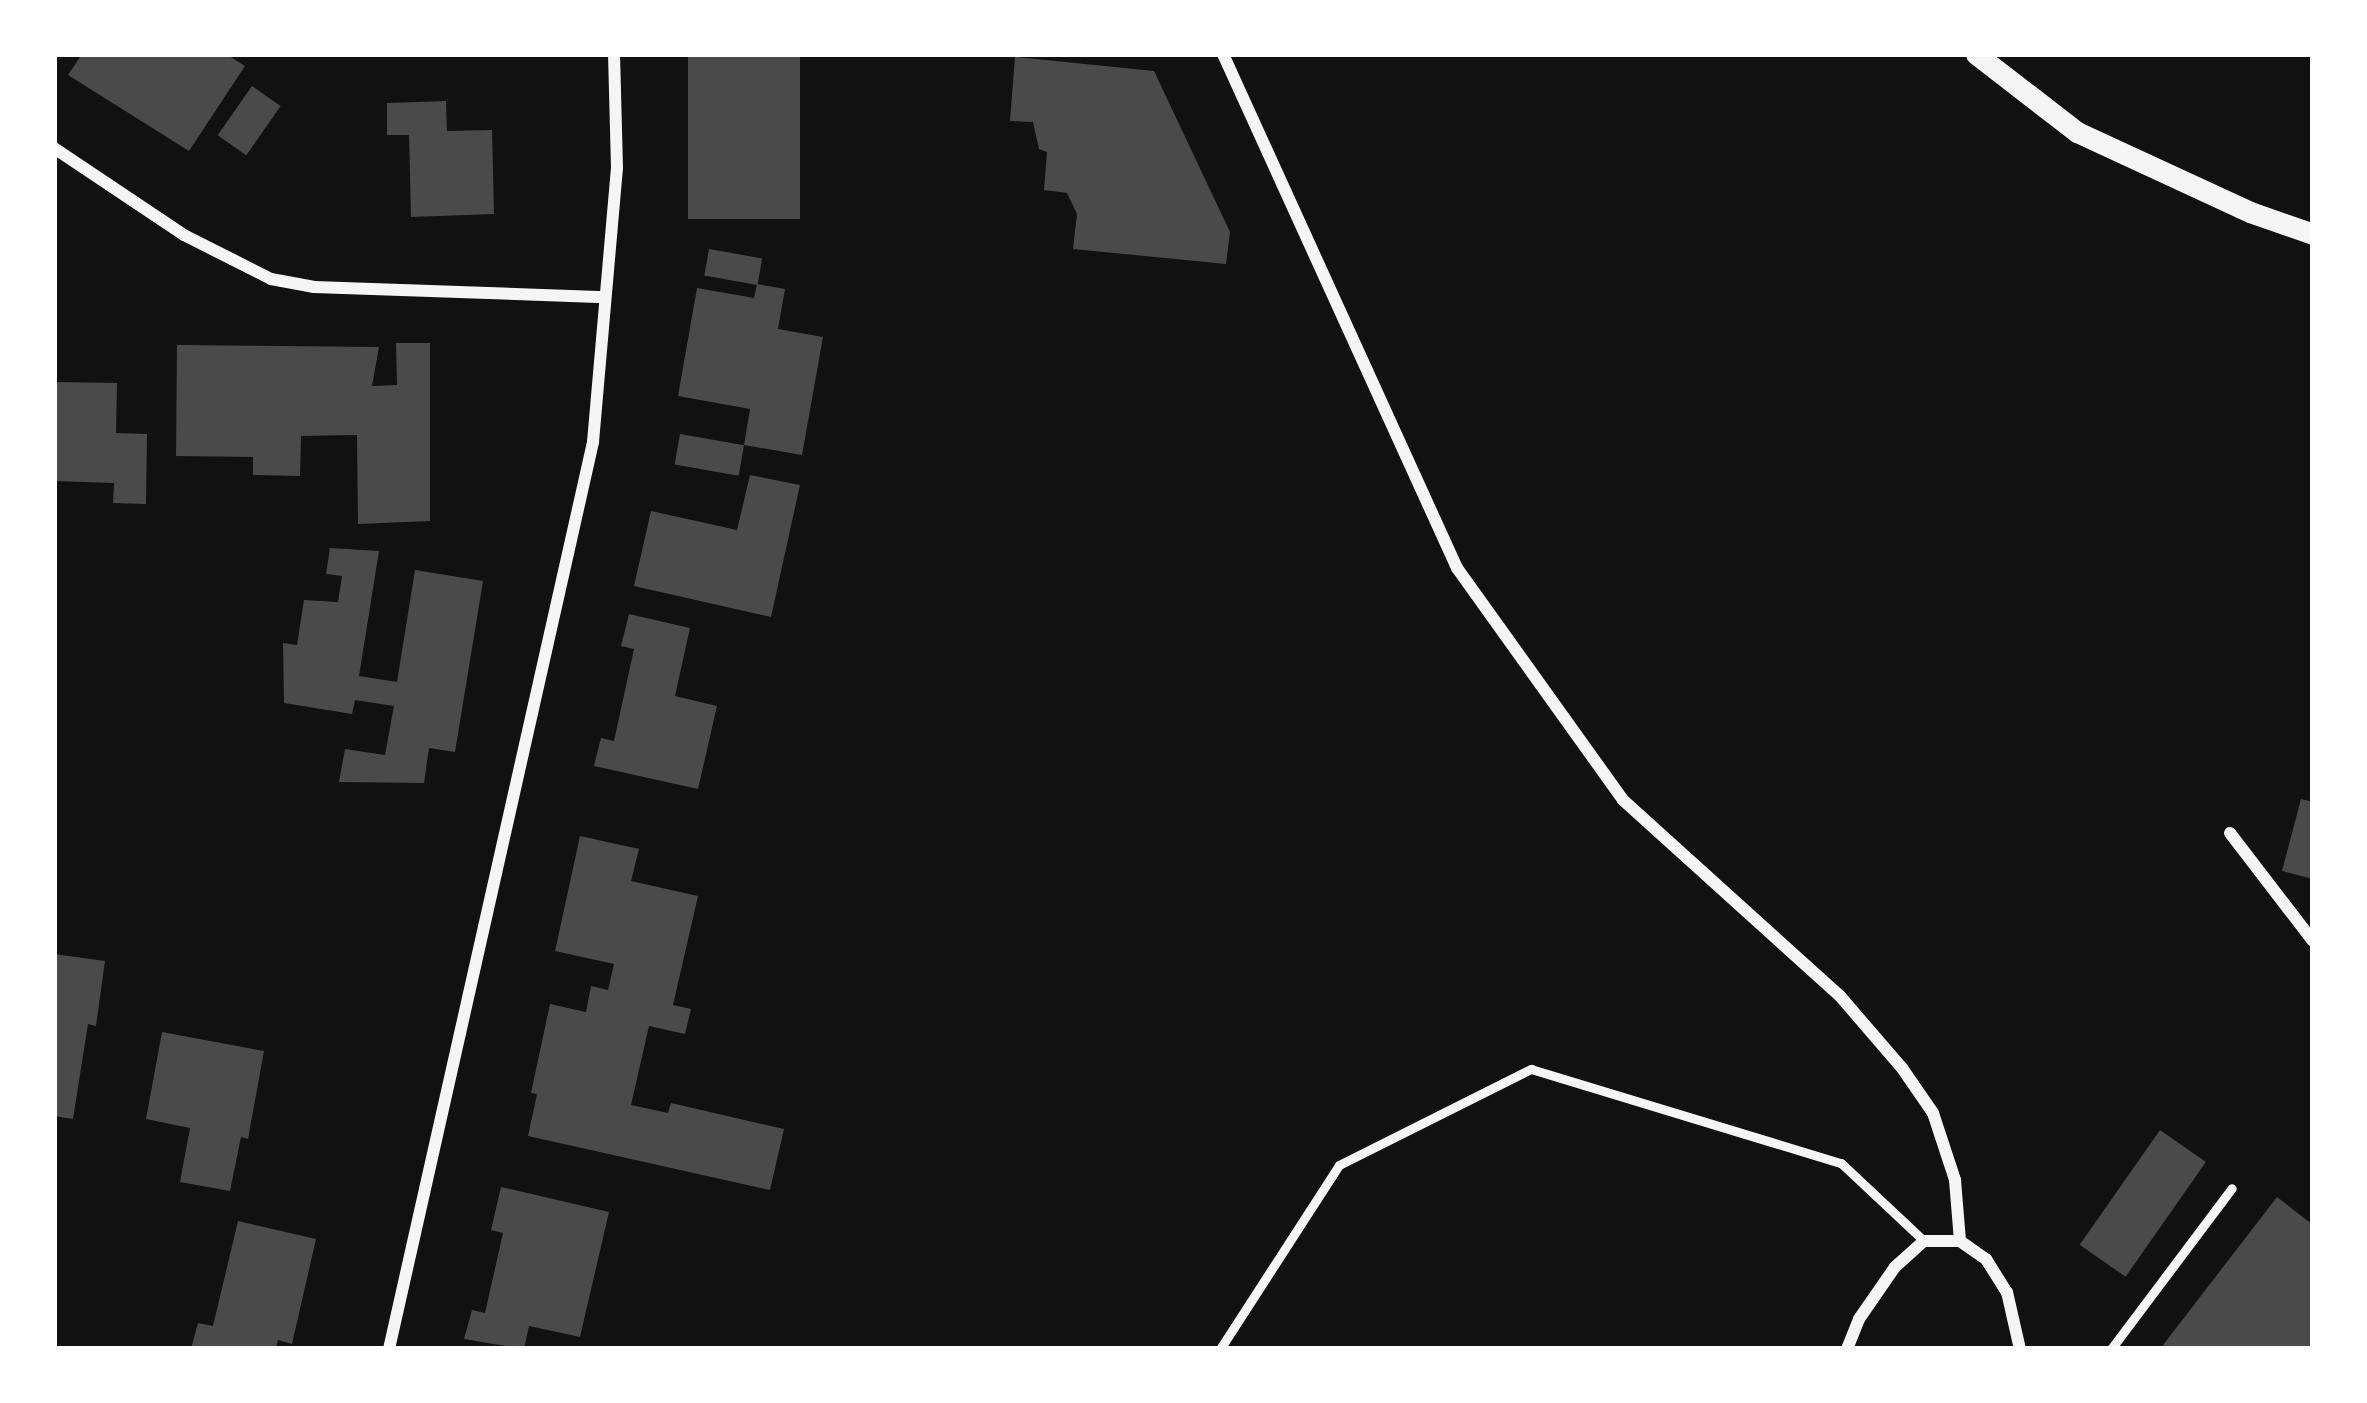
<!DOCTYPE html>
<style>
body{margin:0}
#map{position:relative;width:2367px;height:1403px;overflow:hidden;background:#111;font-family:"PT Sans Narrow",sans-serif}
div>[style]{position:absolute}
.building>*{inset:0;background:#4a4a4a;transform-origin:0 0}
.service>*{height:9px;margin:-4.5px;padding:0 4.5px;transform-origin:4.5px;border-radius:4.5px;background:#f5f5f5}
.minor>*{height:12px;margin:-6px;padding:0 6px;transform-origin:6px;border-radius:6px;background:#f5f5f5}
.tertiary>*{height:21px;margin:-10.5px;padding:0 10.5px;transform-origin:10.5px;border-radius:10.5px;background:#f5f5f5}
span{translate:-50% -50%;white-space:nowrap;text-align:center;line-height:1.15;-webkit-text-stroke:12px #fff;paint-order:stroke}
.frame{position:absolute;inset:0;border:57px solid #fff;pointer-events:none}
</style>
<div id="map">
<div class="building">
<i style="clip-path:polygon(82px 54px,226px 54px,245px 66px,189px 151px,68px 75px)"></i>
<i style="left:688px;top:54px;width:112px;height:165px"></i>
<i style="clip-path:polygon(1015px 57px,1154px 71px,1230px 232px,1226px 264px,1073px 249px,1077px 214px,1067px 193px,1044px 190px,1047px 152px,1039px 149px,1033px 122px,1010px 121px)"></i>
<i style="left:252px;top:86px;width:35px;height:60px;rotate:35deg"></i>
<i style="clip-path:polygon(446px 101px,447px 131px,492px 130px,494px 214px,411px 217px,409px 135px,387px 135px,387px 103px)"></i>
<i style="left:709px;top:249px;width:54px;height:27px;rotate:10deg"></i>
<i style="clip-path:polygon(757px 284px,785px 289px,778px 329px,823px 337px,802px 455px,744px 445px,750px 409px,678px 396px,697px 288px,754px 298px)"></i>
<i style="clip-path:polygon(396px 343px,430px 343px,430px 521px,358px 524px,357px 435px,301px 436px,300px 476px,253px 475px,253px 457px,176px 456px,177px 345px,379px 347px,372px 386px,397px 385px)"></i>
<i style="clip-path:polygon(54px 382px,117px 383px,116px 433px,147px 434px,146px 504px,113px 503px,114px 483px,54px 481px)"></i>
<i style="left:680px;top:434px;width:65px;height:31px;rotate:10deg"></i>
<i style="clip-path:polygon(750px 475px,800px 485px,771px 617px,634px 586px,651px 511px,737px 530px)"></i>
<i style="clip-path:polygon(330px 548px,379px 551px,359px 676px,397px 682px,415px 570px,483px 581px,455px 752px,429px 748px,424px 783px,339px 782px,345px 749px,385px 755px,394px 706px,355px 700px,352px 714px,284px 703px,283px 643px,297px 645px,304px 600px,338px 602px,342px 576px,326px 574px)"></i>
<i style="clip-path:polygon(629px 614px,690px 628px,675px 696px,717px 706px,698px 789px,594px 766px,601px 738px,614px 741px,634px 649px,621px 646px)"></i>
<i style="clip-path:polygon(2301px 799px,2313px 802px,2313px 879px,2282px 871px)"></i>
<i style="clip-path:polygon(580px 836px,639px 849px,631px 881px,698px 896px,673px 1005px,691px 1009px,685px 1034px,649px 1026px,631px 1105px,668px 1113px,671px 1103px,784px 1129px,770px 1190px,528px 1136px,537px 1094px,531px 1093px,550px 1004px,586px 1012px,591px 986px,608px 990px,614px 964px,555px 951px)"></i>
<i style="clip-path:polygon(54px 954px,105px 961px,96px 1026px,88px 1024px,73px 1119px,54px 1116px)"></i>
<i style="clip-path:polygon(162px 1032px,264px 1051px,248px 1139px,241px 1137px,230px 1191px,180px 1182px,190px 1128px,146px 1119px)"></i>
<i style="left:2160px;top:1130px;width:56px;height:140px;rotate:35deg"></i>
<i style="clip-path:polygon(501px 1187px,609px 1212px,580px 1337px,529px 1326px,524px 1349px,464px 1339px,472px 1310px,485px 1313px,503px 1233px,491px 1230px)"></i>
<i style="clip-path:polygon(2277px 1197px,2313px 1225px,2313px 1349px,2160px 1349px)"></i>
<i style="clip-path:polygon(238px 1221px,316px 1239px,292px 1344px,278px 1340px,276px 1349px,191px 1349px,198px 1323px,213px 1326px)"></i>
</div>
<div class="service">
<i style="left:1220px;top:1349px;width:219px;rotate:-57.1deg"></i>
<i style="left:1339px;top:1165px;width:215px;rotate:-26.6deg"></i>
<i style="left:1531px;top:1069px;width:324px;rotate:16.9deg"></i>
<i style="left:1841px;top:1163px;width:114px;rotate:43.2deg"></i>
<i style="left:2111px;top:1349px;width:201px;rotate:-53.1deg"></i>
</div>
<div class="minor">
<i style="left:1223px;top:54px;width:565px;rotate:65.52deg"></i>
<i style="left:1457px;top:568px;width:285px;rotate:54.4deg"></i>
<i style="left:1623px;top:800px;width:292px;rotate:42.1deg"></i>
<i style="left:1840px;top:996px;width:95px;rotate:49.3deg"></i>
<i style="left:1902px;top:1068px;width:55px;rotate:55.4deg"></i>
<i style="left:1933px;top:1113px;width:71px;rotate:71.8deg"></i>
<i style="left:1955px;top:1180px;width:61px;rotate:85.3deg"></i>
<i style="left:54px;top:148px;width:156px;rotate:33.8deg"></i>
<i style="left:184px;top:235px;width:97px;rotate:26.8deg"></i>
<i style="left:271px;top:279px;width:44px;rotate:10.5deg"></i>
<i style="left:314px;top:287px;width:291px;rotate:2deg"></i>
<i style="left:2230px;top:833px;width:136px;rotate:52.5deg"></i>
<i style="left:389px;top:1349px;width:930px;rotate:-77.32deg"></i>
<i style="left:593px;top:442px;width:275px;rotate:-85deg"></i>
<i style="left:617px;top:168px;width:114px;rotate:-91.5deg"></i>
<i style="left:1847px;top:1349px;width:32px;rotate:-68deg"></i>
<i style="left:1859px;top:1319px;width:63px;rotate:-55.3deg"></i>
<i style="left:1895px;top:1267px;width:39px;rotate:-42deg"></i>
<i style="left:1924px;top:1241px;width:36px"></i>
<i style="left:1960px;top:1241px;width:32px;rotate:35deg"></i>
<i style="left:1986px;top:1259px;width:39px;rotate:58deg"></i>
<i style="left:2007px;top:1292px;width:58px;rotate:77.2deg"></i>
</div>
<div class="tertiary">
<i style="left:1976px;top:54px;width:128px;rotate:37.7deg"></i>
<i style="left:2077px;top:132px;width:191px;rotate:24.8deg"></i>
<i style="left:2250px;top:212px;width:67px;rotate:19.2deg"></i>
</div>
<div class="frame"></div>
</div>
